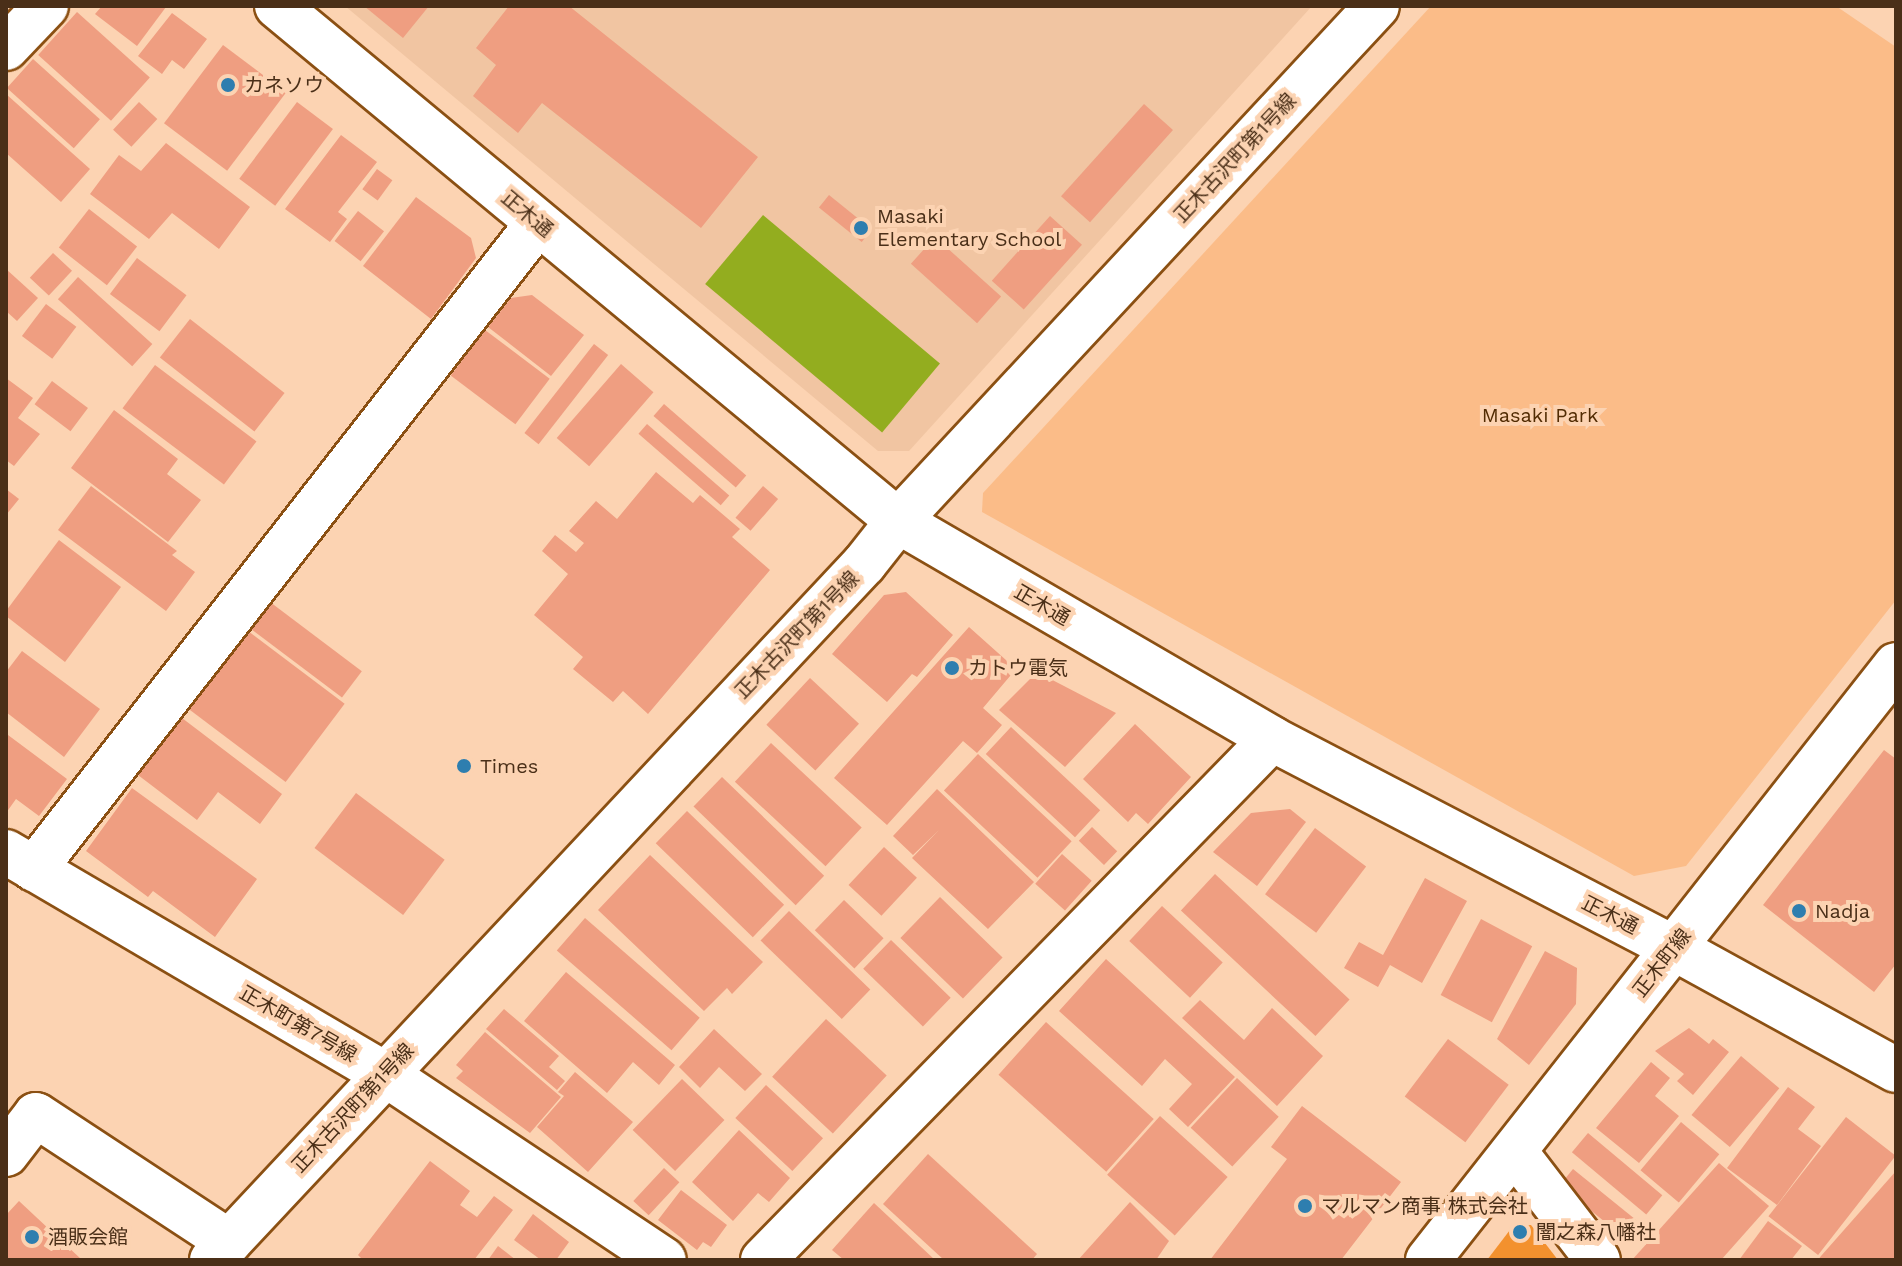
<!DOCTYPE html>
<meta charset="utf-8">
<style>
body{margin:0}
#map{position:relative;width:1902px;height:1266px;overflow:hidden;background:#fcd3b2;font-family:"Work Sans","Noto Sans JP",sans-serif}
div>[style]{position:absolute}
.built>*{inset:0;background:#f1c5a2}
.green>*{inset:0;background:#fbbc88}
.forest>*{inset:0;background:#f3912e}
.water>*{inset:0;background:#93ad1f;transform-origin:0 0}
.building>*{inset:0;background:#ef9e81;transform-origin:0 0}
.roads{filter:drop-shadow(2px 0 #8b5013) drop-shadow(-2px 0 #8b5013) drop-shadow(0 2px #8b5013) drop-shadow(0 -2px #8b5013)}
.street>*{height:44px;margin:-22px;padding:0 22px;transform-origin:22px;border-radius:22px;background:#fff}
.secondary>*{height:44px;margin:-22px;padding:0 22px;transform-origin:22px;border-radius:22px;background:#fff}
.dots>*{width:22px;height:22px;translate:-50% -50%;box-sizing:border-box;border:4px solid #fcd3b2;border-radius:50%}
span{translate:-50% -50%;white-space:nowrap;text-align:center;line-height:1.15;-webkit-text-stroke:8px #fcd3b2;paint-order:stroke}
.poi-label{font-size:20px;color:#4a2f18}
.left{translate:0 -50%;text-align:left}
.street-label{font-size:20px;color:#4a2f18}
.park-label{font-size:20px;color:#522c03}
.frame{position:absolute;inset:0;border:8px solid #4a2f18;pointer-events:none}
</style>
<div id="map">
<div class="built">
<i style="clip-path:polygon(345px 6px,1312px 6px,909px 451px,878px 451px)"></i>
</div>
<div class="green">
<i style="clip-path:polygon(1431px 6px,1836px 6px,1896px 47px,1896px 600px,1686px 866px,1634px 876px,982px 512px,983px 493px)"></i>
</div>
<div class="forest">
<i style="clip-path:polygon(1531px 1225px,1558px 1260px,1487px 1260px,1513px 1226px)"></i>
</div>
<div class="water">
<i style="left:763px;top:215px;width:231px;height:90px;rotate:40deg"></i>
</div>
<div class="building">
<i style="clip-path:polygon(102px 6px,165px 6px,166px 7px,137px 46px,95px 14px)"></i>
<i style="clip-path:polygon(364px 6px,429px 6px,403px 38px)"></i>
<i style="clip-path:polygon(509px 6px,569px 6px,758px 157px,701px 228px,542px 103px,518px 133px,473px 96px,496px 65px,476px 48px)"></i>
<i style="left:77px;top:12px;width:98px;height:58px;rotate:42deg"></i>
<i style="clip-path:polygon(172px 13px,207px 39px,184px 69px,172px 60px,162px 74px,138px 56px)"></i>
<i style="left:223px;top:45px;width:79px;height:98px;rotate:37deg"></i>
<i style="left:33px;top:59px;width:90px;height:39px;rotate:42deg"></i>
<i style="clip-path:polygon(6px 94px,90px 169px,61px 202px,6px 153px)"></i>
<i style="left:139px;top:102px;width:25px;height:38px;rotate:43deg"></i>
<i style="left:297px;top:102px;width:45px;height:96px;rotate:37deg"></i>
<i style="left:1144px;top:104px;width:39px;height:124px;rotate:42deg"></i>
<i style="clip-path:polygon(341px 135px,377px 162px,338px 212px,347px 219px,330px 242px,285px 209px)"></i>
<i style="clip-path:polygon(166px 143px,250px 207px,219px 249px,172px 213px,149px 239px,90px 194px,119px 155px,141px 171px)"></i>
<i style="left:377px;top:169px;width:19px;height:25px;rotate:36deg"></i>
<i style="left:829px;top:195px;width:55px;height:16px;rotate:39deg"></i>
<i style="clip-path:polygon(416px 197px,471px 238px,476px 258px,431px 319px,363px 266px)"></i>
<i style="left:89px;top:209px;width:61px;height:49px;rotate:38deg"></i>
<i style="left:358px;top:211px;width:33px;height:38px;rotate:38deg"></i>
<i style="left:1050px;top:216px;width:43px;height:87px;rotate:42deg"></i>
<i style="left:935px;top:237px;width:89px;height:36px;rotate:42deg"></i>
<i style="left:53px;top:253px;width:26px;height:34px;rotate:43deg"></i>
<i style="left:137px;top:258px;width:62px;height:45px;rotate:37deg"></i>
<i style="clip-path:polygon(6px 269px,38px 298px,17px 321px,6px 311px)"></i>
<i style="left:78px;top:277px;width:100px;height:30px;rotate:42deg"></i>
<i style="clip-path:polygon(532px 295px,584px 335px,551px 376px,488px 327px,511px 298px)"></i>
<i style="left:46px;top:304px;width:38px;height:40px;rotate:37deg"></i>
<i style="left:190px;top:319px;width:120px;height:49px;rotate:38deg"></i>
<i style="left:485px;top:330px;width:81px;height:57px;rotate:37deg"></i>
<i style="left:594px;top:344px;width:18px;height:113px;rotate:38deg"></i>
<i style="left:621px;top:364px;width:43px;height:98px;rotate:41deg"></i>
<i style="left:155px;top:365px;width:127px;height:54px;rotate:37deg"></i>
<i style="clip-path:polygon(6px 378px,33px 398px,18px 418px,40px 434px,14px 466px,6px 460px)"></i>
<i style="left:52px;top:381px;width:45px;height:29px;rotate:37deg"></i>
<i style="left:664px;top:404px;width:109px;height:16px;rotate:41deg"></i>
<i style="clip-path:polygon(114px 410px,178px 459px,167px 474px,201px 500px,168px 542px,71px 468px)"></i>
<i style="left:647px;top:424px;width:109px;height:13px;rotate:41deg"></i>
<i style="clip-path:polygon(656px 472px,693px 503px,700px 495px,740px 529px,732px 537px,770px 570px,648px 714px,623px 691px,613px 702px,573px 669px,583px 657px,534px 615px,568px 574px,542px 551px,555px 535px,576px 552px,584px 543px,569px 531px,596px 501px,617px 519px)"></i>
<i style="clip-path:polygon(91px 486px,177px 551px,172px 555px,195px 572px,166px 611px,58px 530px)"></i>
<i style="left:763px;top:486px;width:20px;height:42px;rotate:41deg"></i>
<i style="clip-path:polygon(6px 489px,19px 499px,6px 515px)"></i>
<i style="clip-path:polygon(59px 540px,121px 587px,65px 662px,6px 616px,6px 611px)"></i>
<i style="clip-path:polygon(906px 592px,953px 635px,917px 677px,912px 674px,887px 702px,832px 654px,884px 595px)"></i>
<i style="left:270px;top:602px;width:115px;height:33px;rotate:37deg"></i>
<i style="clip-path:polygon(969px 627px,1016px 669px,983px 708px,1002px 725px,977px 753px,963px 741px,887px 825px,834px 778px)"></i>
<i style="left:248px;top:631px;width:121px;height:98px;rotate:37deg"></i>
<i style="clip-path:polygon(22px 651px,100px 709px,64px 757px,6px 712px,6px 672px)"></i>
<i style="clip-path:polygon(1037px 672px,1116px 713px,1065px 767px,999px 710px)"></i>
<i style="left:810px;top:678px;width:67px;height:64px;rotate:43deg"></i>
<i style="clip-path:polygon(182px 718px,282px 794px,260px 824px,218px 792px,197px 820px,138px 775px)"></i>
<i style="clip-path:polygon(1135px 724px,1191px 777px,1148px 824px,1136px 813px,1128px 822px,1083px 779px)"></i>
<i style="left:1011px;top:727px;width:122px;height:37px;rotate:43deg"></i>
<i style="clip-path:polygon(8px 735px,67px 779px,39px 816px,16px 799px,6px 813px)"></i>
<i style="left:771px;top:743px;width:124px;height:53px;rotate:43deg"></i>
<i style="clip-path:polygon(1884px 750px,1896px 759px,1896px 964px,1874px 992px,1763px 905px)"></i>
<i style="left:978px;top:754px;width:128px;height:50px;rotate:43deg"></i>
<i style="left:722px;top:777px;width:142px;height:41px;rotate:44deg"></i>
<i style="clip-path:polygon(132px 788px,257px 879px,215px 937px,153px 891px,148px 897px,86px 851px)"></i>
<i style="clip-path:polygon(937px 789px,1034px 882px,988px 929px,912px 858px,939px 830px,913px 855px,893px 836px)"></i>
<i style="left:356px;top:793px;width:111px;height:69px;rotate:37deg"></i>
<i style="clip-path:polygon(1290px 809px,1306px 822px,1257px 886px,1213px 852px,1251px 813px)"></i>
<i style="left:687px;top:811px;width:135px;height:45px;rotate:44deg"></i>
<i style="left:1092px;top:827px;width:35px;height:19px;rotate:44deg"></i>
<i style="left:1315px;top:828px;width:64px;height:83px;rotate:37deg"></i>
<i style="left:884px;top:847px;width:45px;height:52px;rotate:43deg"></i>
<i style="left:1062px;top:854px;width:40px;height:40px;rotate:42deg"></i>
<i style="clip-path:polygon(650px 855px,763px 962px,732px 994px,727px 988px,704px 1011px,598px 910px)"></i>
<i style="left:1215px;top:874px;width:184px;height:50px;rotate:43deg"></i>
<i style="clip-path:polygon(1425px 878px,1467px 901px,1422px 983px,1390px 965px,1378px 987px,1344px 968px,1359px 942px,1383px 955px)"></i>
<i style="left:940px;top:897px;width:87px;height:57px;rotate:44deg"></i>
<i style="left:844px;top:900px;width:55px;height:42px;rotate:44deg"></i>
<i style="left:1162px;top:906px;width:83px;height:48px;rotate:43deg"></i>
<i style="left:789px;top:911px;width:113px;height:41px;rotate:44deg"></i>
<i style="left:585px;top:918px;width:152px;height:43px;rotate:41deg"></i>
<i style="left:1481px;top:919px;width:58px;height:86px;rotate:28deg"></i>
<i style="left:891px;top:940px;width:83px;height:40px;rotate:44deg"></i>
<i style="clip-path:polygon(1545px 951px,1577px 968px,1576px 1004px,1529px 1065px,1497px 1039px)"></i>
<i style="clip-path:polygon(1106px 959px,1235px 1077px,1188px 1127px,1169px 1109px,1192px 1084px,1165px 1059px,1142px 1086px,1059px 1011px)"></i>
<i style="clip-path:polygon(566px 972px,675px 1065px,659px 1085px,633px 1062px,607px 1093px,524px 1021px)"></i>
<i style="clip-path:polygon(1200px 1000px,1244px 1040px,1272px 1008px,1323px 1056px,1277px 1106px,1182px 1018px)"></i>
<i style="clip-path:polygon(504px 1009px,559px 1056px,549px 1067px,565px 1081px,557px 1090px,486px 1029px)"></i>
<i style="left:826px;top:1019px;width:83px;height:79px;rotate:43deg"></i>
<i style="left:1046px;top:1022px;width:145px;height:71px;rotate:42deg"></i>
<i style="clip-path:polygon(1689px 1028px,1709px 1044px,1713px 1039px,1729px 1052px,1693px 1095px,1677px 1081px,1684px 1074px,1655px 1051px)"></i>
<i style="clip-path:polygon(714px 1029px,762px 1074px,745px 1091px,719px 1067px,700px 1088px,679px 1067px)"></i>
<i style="clip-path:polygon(485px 1032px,561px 1097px,530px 1133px,456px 1078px,463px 1071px,456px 1065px)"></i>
<i style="left:1448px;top:1039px;width:76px;height:72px;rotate:37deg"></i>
<i style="left:1741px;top:1056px;width:50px;height:77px;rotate:40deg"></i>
<i style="clip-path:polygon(1651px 1062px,1670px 1078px,1655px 1096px,1679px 1116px,1639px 1163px,1596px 1128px)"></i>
<i style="clip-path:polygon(575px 1072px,633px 1122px,588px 1172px,537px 1127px,564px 1096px,558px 1092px)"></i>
<i style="left:1237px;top:1078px;width:57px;height:68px;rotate:43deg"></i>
<i style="left:682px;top:1079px;width:59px;height:71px;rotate:44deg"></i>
<i style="left:766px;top:1085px;width:78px;height:45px;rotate:43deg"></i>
<i style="clip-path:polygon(1788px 1087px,1815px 1107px,1798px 1129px,1821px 1146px,1777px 1205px,1727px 1168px)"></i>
<i style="clip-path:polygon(1302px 1106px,1401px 1182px,1341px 1260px,1210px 1260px,1287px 1159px,1271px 1147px)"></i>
<i style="left:1160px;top:1116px;width:91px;height:79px;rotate:42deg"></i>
<i style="left:1846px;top:1117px;width:63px;height:126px;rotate:38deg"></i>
<i style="left:1681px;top:1122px;width:50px;height:63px;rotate:40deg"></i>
<i style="clip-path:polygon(739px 1130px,790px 1178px,769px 1202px,758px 1193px,733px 1221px,692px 1182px)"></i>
<i style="left:1588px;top:1133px;width:97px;height:25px;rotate:40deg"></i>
<i style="clip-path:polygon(928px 1154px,1037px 1254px,1032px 1260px,944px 1260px,883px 1204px)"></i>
<i style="clip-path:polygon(430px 1161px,470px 1191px,460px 1205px,477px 1217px,494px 1196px,513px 1210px,474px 1260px,363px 1260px,358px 1255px)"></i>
<i style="clip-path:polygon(1719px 1163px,1769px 1206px,1721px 1260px,1632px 1260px)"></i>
<i style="left:664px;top:1168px;width:21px;height:45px;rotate:43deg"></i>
<i style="left:1573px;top:1169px;width:82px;height:21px;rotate:39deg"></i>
<i style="clip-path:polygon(1896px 1171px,1896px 1260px,1818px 1260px,1821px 1256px)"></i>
<i style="clip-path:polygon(681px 1190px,727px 1225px,711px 1247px,703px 1242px,697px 1250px,658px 1220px)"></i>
<i style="clip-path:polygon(19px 1201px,82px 1260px,6px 1260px,6px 1215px)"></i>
<i style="clip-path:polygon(1130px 1202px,1169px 1241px,1156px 1260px,1078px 1260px)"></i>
<i style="clip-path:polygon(874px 1203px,935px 1260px,844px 1260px,832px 1250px)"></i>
<i style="clip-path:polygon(533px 1214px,569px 1242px,556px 1260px,541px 1260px,514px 1240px)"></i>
<i style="clip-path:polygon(1768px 1221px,1802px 1246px,1791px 1260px,1739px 1260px)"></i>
<i style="clip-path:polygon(498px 1246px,516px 1260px,488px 1260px)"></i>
</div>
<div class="roads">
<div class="street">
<i style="left:6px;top:48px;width:58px;rotate:-46.4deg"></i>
<i style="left:6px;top:852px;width:439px;rotate:30.4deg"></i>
<i style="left:385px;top:1074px;width:335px;rotate:33.7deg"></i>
<i style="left:34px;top:869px;width:819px;rotate:-52.04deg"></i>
<i style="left:1515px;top:1152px;width:136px;rotate:52.5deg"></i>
<i style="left:6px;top:1154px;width:49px;rotate:-52.4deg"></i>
<i style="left:36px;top:1115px;width:231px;rotate:33.3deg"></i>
<i style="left:212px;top:1260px;width:954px;rotate:-46.87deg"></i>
<i style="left:864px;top:564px;width:55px;rotate:-51.7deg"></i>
<i style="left:898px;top:521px;width:703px;rotate:-47.07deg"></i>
<i style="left:763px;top:1260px;width:728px;rotate:-45.67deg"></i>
<i style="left:1428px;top:1260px;width:757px;rotate:-51.81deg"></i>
</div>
<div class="secondary">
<i style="left:277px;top:6px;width:807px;rotate:39.67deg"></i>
<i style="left:898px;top:521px;width:433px;rotate:30.2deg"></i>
<i style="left:1272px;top:739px;width:453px;rotate:27.5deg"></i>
<i style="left:1674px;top:948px;width:253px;rotate:28.8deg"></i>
</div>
</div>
<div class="dots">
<i style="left:228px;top:85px;background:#2e7eaf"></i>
<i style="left:861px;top:228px;background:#2e7eaf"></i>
<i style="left:952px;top:668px;background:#2e7eaf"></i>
<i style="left:464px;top:766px;background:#2e7eaf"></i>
<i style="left:1799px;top:911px;background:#2e7eaf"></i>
<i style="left:1305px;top:1206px;background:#2e7eaf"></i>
<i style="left:1520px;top:1232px;background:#2e7eaf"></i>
<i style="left:32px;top:1237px;background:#2e7eaf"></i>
</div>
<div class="poi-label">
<span class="left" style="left:244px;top:85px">カネソウ</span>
<span class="left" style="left:877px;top:228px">Masaki<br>Elementary School</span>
<span class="left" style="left:968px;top:668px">カトウ電気</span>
<span class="left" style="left:480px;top:766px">Times</span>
<span class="left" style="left:1815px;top:911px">Nadja</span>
<span class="left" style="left:1321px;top:1206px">マルマン商事 株式会社</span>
<span class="left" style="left:1536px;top:1232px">闇之森八幡社</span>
<span class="left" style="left:48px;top:1237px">酒販会館</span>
</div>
<div class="street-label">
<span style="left:1235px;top:158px;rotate:-47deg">正木古沢町第1号線</span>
<span style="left:527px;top:214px;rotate:40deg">正木通</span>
<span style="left:1042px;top:605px;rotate:30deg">正木通</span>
<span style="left:797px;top:635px;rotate:-46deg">正木古沢町第1号線</span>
<span style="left:1610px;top:915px;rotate:27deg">正木通</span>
<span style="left:1662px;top:963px;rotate:-52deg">正木町線</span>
<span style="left:298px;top:1024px;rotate:30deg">正木町第7号線</span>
<span style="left:353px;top:1108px;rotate:-47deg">正木古沢町第1号線</span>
</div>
<div class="park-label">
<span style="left:1540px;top:415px">Masaki Park</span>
</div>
<div class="frame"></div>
</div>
